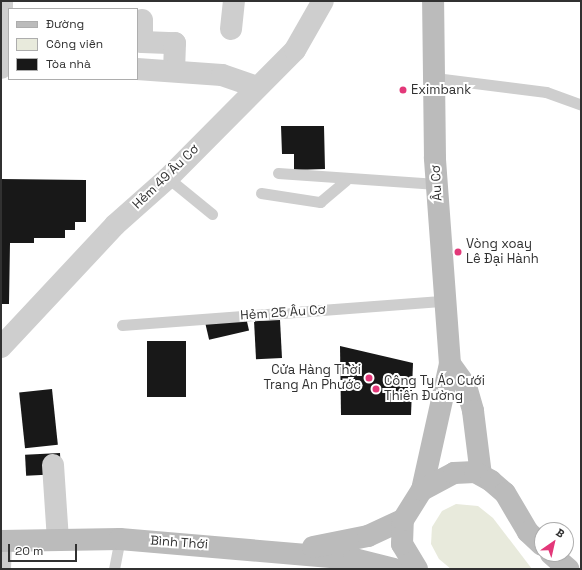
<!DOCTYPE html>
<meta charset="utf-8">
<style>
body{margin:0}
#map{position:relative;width:582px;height:570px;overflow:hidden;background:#fff;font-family:"Space Grotesk",sans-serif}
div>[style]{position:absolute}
.green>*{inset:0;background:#e8eadc}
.building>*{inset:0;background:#181818;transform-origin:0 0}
.lane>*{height:11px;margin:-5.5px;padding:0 5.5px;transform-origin:5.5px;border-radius:5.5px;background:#cecece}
.street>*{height:22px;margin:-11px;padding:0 11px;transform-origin:11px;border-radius:11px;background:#cecece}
.secondary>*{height:22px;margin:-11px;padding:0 11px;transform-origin:11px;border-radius:11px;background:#bbb}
.dots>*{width:11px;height:11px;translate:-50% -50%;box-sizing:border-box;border:2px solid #fff;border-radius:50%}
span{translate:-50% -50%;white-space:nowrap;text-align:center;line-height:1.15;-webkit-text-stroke:4px #fff;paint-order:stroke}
.poi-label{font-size:13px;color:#313131}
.left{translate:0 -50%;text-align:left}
.right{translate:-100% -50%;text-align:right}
.street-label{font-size:13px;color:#313131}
.frame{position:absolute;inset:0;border:2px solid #313131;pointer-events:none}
.legend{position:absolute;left:8px;top:8px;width:130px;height:72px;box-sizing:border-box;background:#fff;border:1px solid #adadad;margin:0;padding:5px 7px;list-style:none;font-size:12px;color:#313131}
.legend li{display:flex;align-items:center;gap:8px;height:20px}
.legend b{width:20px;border:1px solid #adadad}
.north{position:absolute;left:534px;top:522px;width:40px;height:40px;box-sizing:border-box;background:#fff;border:1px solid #adadad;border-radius:50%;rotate:34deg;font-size:11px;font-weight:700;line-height:16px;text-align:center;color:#313131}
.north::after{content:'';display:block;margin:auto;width:14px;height:18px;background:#e33879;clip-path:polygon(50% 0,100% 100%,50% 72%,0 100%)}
.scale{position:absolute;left:8px;top:544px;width:69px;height:18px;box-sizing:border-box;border:2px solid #313131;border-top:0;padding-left:5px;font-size:12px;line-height:14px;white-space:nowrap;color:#313131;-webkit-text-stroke:3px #fff;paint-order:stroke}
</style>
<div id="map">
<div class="green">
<i style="clip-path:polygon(456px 504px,478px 506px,493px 518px,532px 569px,451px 569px,439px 559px,431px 544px,432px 527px,442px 511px)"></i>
</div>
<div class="building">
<i style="clip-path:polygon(281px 126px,324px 126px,325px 169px,294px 170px,294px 154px,282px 154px)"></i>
<i style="clip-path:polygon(1px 179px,86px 180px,86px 222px,75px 222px,75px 230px,65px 230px,65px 238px,34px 238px,34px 243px,10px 243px,9px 304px,1px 304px)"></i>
<i style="left:245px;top:313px;width:18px;height:41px;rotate:77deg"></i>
<i style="left:280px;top:320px;width:38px;height:26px;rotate:87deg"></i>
<i style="left:147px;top:341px;width:39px;height:56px"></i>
<i style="clip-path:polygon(340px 346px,413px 363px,411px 415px,341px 415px)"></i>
<i style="left:52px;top:389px;width:56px;height:33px;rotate:84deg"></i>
<i style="left:60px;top:453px;width:21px;height:35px;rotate:87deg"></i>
</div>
<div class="lane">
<i style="left:435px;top:78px;width:112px;rotate:7.2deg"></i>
<i style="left:546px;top:92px;width:37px;rotate:20deg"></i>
<i style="left:278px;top:173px;width:159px;rotate:4deg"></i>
<i style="left:168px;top:178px;width:57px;rotate:39.3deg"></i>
<i style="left:261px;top:193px;width:60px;rotate:8.7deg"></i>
<i style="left:320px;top:202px;width:34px;rotate:-40deg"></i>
<i style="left:122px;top:325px;width:323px;rotate:-4.3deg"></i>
<i style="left:5px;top:569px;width:28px;rotate:-88deg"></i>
<i style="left:114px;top:569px;width:31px;rotate:-79deg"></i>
</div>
<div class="street">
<i style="left:142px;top:20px;width:22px;rotate:90deg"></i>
<i style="left:142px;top:42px;width:33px;rotate:2deg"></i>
<i style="left:175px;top:43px;width:26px;rotate:92deg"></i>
<i style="left:231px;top:29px;width:28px;rotate:-84deg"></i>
<i style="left:1px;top:68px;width:67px;rotate:-89.1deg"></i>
<i style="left:137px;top:69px;width:85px;rotate:4deg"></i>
<i style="left:222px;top:75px;width:37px;rotate:19deg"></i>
<i style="left:1px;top:347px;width:167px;rotate:-46.9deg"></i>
<i style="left:115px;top:225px;width:71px;rotate:-41.6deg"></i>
<i style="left:168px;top:178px;width:180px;rotate:-45.2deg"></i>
<i style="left:295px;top:50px;width:56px;rotate:-60.3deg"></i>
<i style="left:53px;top:465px;width:75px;rotate:86.2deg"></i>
</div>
<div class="secondary">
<i style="left:450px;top:364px;width:27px;rotate:54deg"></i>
<i style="left:466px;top:386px;width:26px;rotate:74deg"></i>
<i style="left:473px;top:411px;width:64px;rotate:82.9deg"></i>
<i style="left:422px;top:490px;width:129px;rotate:-77.5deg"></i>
<i style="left:450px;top:364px;width:207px;rotate:-94.2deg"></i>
<i style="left:435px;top:158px;width:157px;rotate:-90.7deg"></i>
<i style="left:1px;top:541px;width:119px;rotate:-1deg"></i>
<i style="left:120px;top:539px;width:235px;rotate:4.9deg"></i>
<i style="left:354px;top:559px;width:41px;rotate:14deg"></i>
<i style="left:313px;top:547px;width:56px;rotate:-11.3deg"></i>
<i style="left:368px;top:536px;width:38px;rotate:-25deg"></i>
<i style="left:551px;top:554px;width:23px;rotate:41deg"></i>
<i style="left:417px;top:569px;width:29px;rotate:-121deg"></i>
<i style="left:402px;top:544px;width:24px;rotate:-88deg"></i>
<i style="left:403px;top:520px;width:36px;rotate:-58deg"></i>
<i style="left:422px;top:490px;width:36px;rotate:-28deg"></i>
<i style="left:454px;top:473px;width:21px;rotate:-3deg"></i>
<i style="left:475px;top:472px;width:18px;rotate:29deg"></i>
<i style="left:491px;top:481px;width:18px;rotate:41deg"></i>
<i style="left:505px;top:493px;width:45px;rotate:59.5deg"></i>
<i style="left:528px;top:532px;width:19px;rotate:43deg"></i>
</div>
<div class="dots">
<i style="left:403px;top:90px;background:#e33879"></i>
<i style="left:458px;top:252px;background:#e33879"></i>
<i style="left:369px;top:378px;background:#e33879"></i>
<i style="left:376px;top:389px;background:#e33879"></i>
</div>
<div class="poi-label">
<span class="left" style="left:411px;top:90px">Eximbank</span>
<span class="left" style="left:466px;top:252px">Vòng xoay<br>Lê Đại Hành</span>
<span class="right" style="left:361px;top:378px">Cửa Hàng Thời<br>Trang An Phước</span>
<span class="left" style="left:384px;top:389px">Công Ty Áo Cưới<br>Thiên Đường</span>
</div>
<div class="street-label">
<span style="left:166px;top:177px;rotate:-44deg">Hẻm 49 Âu Cơ</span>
<span style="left:437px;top:183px;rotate:-93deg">Âu Cơ</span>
<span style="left:283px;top:313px;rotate:-4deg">Hẻm 25 Âu Cơ</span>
<span style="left:179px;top:543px;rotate:4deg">Bình Thới</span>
</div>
<div class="frame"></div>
<ul class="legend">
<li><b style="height:5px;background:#bbb"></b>Đường</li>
<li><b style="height:11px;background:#e8eadc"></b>Công viên</li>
<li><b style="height:11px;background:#181818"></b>Tòa nhà</li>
</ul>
<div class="north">B</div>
<div class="scale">20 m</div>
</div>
